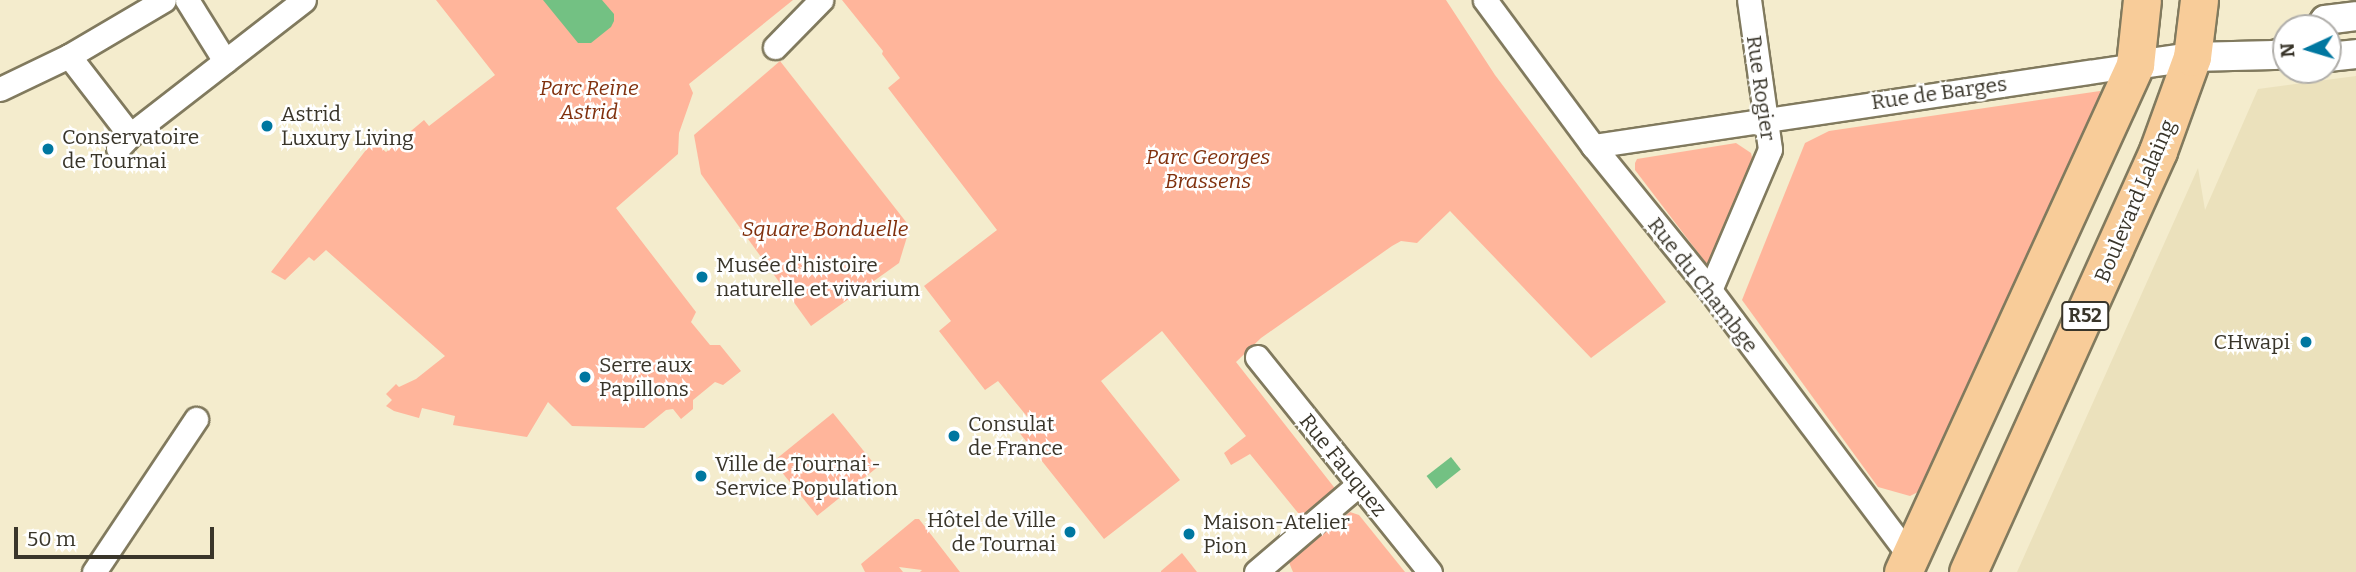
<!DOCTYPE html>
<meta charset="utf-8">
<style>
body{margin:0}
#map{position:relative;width:2356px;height:572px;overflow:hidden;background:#f4eccd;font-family:Bitter,serif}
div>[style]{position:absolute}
.built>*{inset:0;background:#ebe1bc}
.green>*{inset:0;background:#ffb59b;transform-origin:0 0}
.water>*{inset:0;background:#73c183;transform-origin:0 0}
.roads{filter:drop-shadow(2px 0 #817a5e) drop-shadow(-2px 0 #817a5e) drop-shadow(0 2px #817a5e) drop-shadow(0 -2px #817a5e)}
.minor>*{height:23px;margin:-11.5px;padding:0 11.5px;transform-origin:11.5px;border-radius:11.5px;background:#fff}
.tertiary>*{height:28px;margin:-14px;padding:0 14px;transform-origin:14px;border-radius:14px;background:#fff}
.primary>*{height:37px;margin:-18.5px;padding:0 18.5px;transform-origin:18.5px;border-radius:18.5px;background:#f8cc99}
.dots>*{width:19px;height:19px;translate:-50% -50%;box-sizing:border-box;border:4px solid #fff;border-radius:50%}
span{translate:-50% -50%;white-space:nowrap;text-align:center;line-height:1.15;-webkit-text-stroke:5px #fff;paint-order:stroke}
.shield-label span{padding:2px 5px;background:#fff;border:2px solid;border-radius:5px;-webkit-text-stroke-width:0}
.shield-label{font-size:19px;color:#39352a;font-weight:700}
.park-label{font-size:21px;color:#80300d;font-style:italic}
.street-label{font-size:21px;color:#39352a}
.poi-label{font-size:21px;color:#39352a}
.left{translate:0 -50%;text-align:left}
.right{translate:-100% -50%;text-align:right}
.north{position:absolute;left:2272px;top:14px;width:70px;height:70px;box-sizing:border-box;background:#fff;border:2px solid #b0aeaa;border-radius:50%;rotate:266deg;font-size:19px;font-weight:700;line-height:28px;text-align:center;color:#39352a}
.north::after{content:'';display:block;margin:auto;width:24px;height:32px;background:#0077a0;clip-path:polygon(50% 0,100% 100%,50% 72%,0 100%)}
.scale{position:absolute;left:14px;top:527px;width:200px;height:32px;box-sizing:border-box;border:4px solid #39352a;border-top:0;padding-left:9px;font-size:21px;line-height:24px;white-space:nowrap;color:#39352a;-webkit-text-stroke:5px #fff;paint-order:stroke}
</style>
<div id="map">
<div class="built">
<i style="clip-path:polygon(2356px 76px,2356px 572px,2017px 572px,2198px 168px,2205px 210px,2258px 89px)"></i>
</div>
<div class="green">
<i style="clip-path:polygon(436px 0,793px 0,689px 84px,693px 93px,679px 133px,678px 154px,616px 208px,696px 312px,691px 322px,710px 345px,720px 345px,741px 371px,723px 385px,715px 382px,693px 400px,693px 409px,681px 419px,673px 409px,666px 410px,644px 428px,572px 426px,548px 402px,527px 437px,453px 425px,455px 416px,422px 408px,419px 418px,394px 411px,386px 406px,392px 400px,386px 394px,396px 384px,399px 387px,416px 379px,445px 356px,326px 250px,314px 261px,309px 257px,285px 280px,271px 272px,373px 141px,386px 152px,424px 120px,429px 126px,495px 75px)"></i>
<i style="clip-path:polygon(842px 0,1446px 0,1495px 75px,1666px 302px,1591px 358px,1450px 211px,1417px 243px,1401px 241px,1392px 246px,1261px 338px,1236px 362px,1337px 491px,1303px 519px,1250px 454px,1231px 465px,1224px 453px,1246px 436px,1162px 331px,1101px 381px,1180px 480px,1104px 539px,1018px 431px,1030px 420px,998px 381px,985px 390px,939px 331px,951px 321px,924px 286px,997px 230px,888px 88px,900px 78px,882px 54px,883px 51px)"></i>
<i style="clip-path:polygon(780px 61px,910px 227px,899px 263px,811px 326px,701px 174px,694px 135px)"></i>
<i style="clip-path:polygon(2100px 91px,2099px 114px,1930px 486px,1910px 496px,1878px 487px,1742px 300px,1805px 143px,1829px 131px)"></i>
<i style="clip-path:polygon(1736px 143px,1751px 153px,1753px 162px,1714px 261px,1706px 263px,1635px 170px,1635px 163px,1637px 159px)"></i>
<i style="left:833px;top:413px;width:70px;height:77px;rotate:51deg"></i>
<i style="clip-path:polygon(1350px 512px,1359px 515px,1405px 572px,1293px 572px,1288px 560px)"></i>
<i style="clip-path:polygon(915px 519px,919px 519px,960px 572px,920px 572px,922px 570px,899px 567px,903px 572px,865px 572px,861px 564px)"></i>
<i style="clip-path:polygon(1182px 553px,1197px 572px,1161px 572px,1161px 571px)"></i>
</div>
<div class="water">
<i style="clip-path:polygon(543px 0,602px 0,614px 14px,614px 21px,611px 27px,591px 43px,578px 43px)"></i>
<i style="left:1451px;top:457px;width:16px;height:31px;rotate:52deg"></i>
</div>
<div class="roads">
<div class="minor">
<i style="left:187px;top:0;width:72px;rotate:58.1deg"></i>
<i style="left:1485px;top:0;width:182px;rotate:53.5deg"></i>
<i style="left:1593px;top:146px;width:186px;rotate:50.9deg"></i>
<i style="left:1710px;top:290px;width:340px;rotate:53.1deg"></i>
<i style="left:775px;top:47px;width:66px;rotate:-45.6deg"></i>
<i style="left:69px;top:56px;width:100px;rotate:52.3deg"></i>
<i style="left:0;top:89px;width:76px;rotate:-25.6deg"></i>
<i style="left:69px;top:56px;width:110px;rotate:-30.5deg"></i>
<i style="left:1593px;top:146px;width:548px;rotate:-8.5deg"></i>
<i style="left:118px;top:148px;width:18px;rotate:-47deg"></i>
<i style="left:130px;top:135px;width:220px;rotate:-37.8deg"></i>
<i style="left:1710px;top:290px;width:153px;rotate:-66.9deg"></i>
<i style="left:1770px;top:149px;width:150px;rotate:-98deg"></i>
<i style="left:1257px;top:357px;width:276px;rotate:51.2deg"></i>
<i style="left:94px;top:572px;width:184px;rotate:-56.3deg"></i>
<i style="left:1256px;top:572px;width:134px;rotate:-40.5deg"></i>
</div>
<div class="tertiary">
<i style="left:2320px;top:28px;width:9px;rotate:-58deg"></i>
<i style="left:2325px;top:20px;width:31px;rotate:-7deg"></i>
<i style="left:2328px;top:57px;width:28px;rotate:-6deg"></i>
<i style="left:2135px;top:65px;width:58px;rotate:-8deg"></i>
<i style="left:2192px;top:57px;width:82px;rotate:-1.4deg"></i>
<i style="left:2274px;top:55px;width:13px;rotate:-18deg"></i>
</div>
<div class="primary">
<i style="left:1903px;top:572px;width:558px;rotate:-65.41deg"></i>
<i style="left:2135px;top:65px;width:65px;rotate:-83.9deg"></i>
<i style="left:1968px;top:572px;width:462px;rotate:-65.7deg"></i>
<i style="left:2158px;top:151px;width:100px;rotate:-70.1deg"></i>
<i style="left:2192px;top:57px;width:57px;rotate:-83deg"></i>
</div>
</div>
<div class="dots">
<i style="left:267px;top:126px;background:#0077a0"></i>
<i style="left:48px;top:149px;background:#0077a0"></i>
<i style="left:702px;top:277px;background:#0077a0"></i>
<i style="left:2306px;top:342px;background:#0077a0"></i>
<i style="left:585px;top:377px;background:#0077a0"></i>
<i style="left:954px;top:436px;background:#0077a0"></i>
<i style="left:701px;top:476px;background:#0077a0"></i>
<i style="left:1070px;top:532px;background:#0077a0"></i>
<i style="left:1189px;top:534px;background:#0077a0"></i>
</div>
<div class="shield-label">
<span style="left:2085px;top:316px">R52</span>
</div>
<div class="park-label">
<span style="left:589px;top:100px">Parc Reine<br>Astrid</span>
<span style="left:1208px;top:169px">Parc Georges<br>Brassens</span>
<span style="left:825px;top:229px">Square Bonduelle</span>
</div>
<div class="street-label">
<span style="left:1761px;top:88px;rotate:82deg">Rue Rogier</span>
<span style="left:1939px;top:93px;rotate:-8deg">Rue de Barges</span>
<span style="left:2135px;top:201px;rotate:-67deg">Boulevard Lalaing</span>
<span style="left:1703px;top:285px;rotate:52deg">Rue du Chambge</span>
<span style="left:1343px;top:465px;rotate:51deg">Rue Fauquez</span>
</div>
<div class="poi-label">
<span class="left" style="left:281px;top:126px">Astrid<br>Luxury Living</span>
<span class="left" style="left:62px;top:149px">Conservatoire<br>de Tournai</span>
<span class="left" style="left:716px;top:277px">Musée d'histoire<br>naturelle et vivarium</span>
<span class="right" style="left:2290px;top:342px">CHwapi</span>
<span class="left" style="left:599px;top:377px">Serre aux<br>Papillons</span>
<span class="left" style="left:968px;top:436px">Consulat<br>de France</span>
<span class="left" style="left:715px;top:476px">Ville de Tournai -<br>Service Population</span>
<span class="right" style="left:1056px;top:532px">Hôtel de Ville<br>de Tournai</span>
<span class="left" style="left:1203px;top:534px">Maison-Atelier<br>Pion</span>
</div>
<div class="north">N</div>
<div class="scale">50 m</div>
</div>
